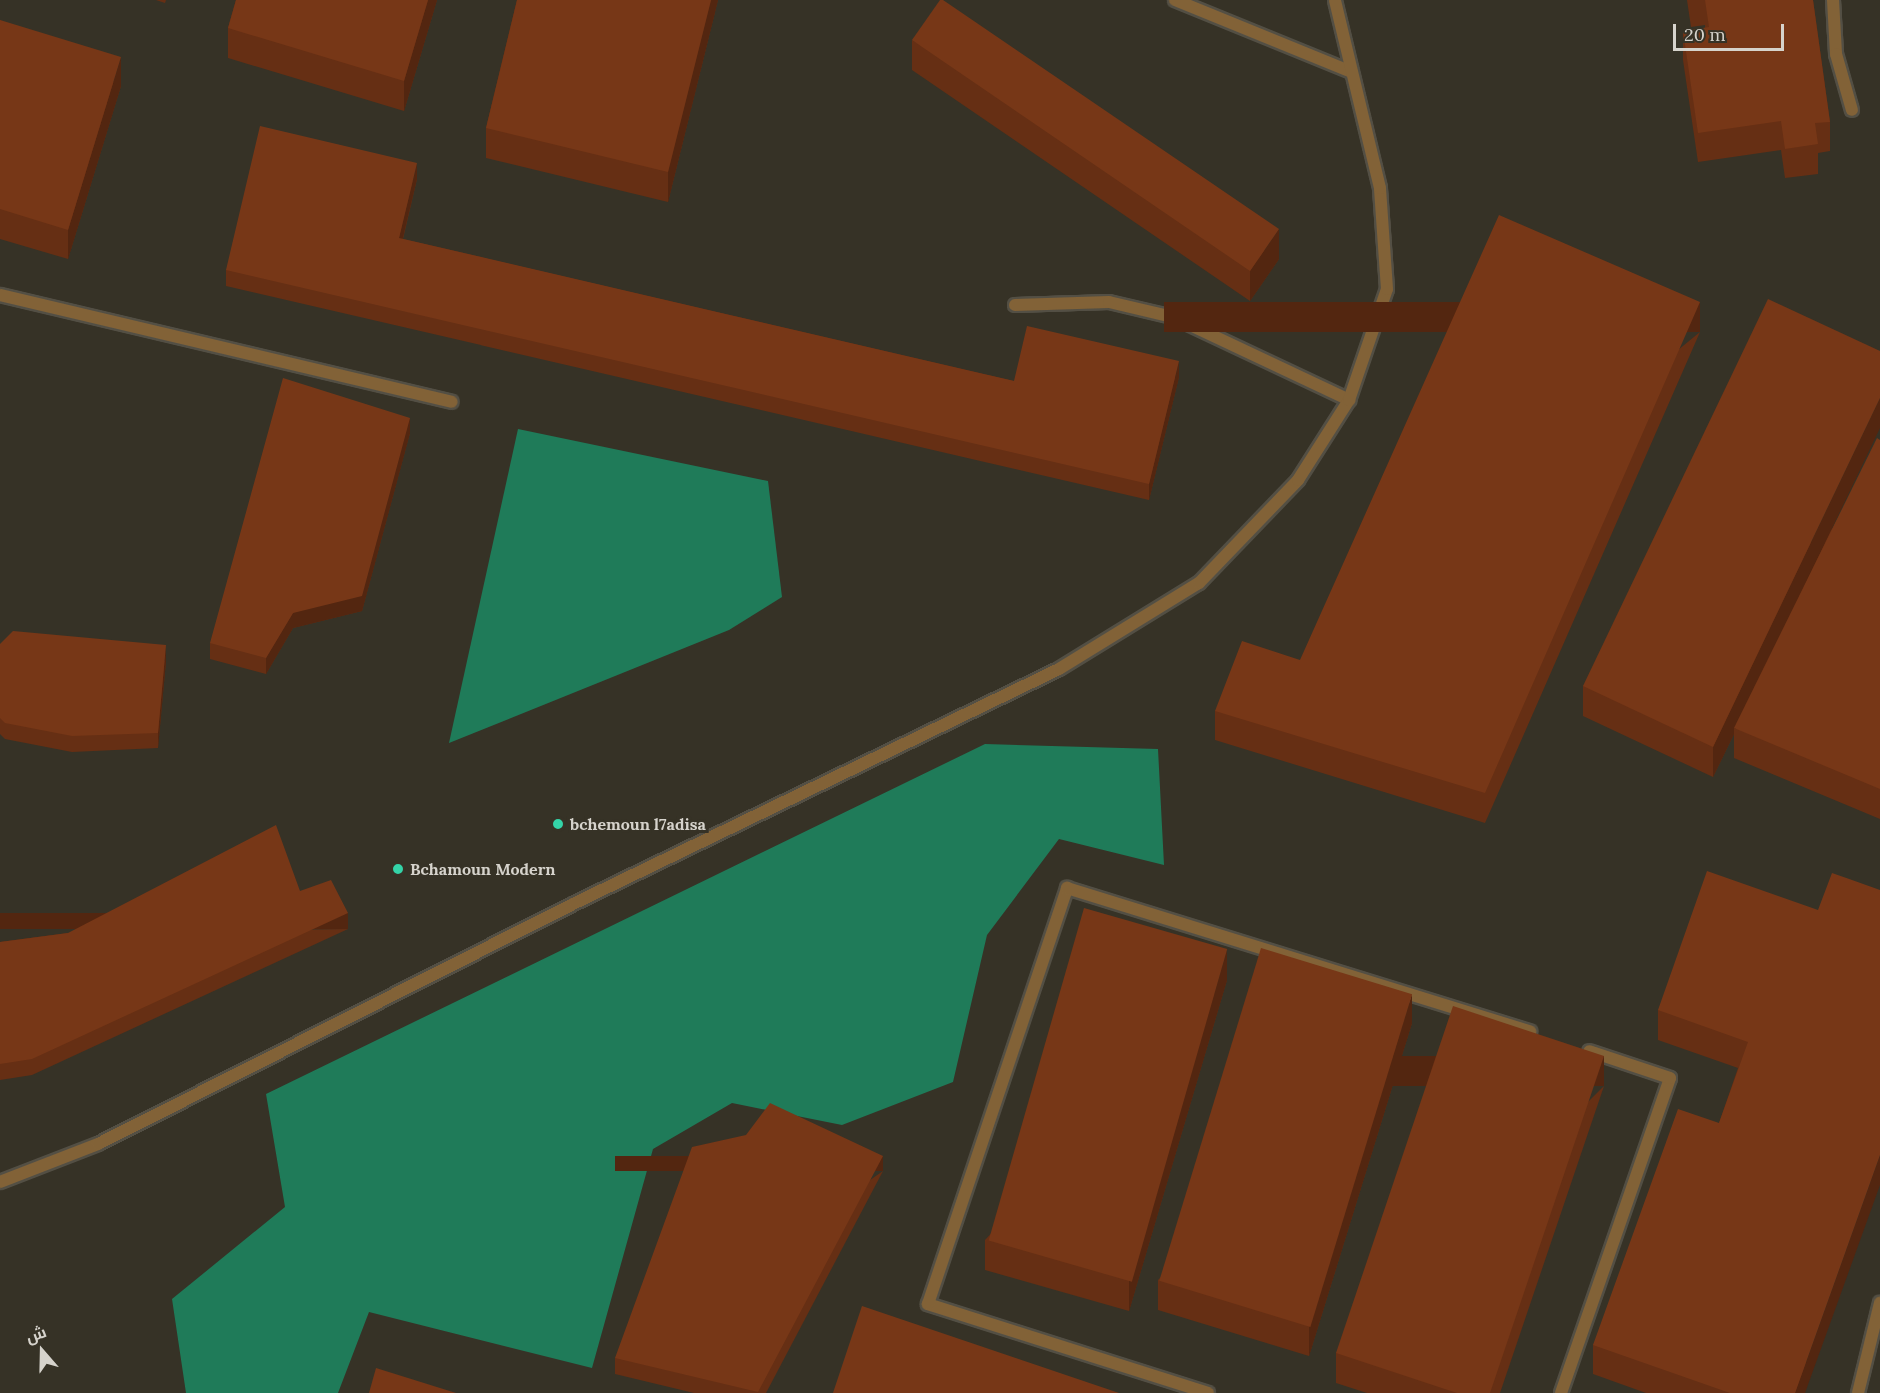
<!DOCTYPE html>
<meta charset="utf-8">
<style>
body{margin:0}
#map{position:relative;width:1880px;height:1393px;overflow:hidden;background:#363226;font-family:Lora,Cairo,serif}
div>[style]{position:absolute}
.forest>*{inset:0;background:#1f7b59}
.roads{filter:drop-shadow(2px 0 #534f44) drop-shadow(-2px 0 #534f44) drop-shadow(0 2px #534f44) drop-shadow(0 -2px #534f44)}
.lane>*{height:12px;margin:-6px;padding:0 6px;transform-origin:6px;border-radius:6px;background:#826237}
.street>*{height:12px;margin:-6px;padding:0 6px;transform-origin:6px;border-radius:6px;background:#826237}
.wall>*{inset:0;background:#662f14}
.shaded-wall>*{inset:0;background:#532610;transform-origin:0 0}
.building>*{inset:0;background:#773717;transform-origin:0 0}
.dots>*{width:16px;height:16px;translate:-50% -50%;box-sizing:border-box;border:3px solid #363226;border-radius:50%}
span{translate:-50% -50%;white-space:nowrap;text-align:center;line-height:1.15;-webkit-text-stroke:6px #363226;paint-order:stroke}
.poi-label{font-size:16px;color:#d6d3cc;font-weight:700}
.left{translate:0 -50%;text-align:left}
.north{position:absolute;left:12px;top:1321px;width:60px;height:60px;-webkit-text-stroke:4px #363226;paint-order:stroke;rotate:340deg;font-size:16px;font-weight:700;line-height:24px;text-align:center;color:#d6d3cc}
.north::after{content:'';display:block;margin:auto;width:21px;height:27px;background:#d6d3cc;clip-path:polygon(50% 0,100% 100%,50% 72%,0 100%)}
.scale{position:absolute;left:1673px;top:24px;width:111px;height:27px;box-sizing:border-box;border:3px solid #d6d3cc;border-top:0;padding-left:8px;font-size:18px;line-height:21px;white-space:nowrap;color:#d6d3cc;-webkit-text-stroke:4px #363226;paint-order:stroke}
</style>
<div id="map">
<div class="forest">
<i style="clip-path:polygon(518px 429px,768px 481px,782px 597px,729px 630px,449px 743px)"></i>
<i style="clip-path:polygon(985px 744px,1158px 749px,1164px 865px,1059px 839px,987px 935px,953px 1082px,842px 1125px,732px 1103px,653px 1149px,592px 1368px,369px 1312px,338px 1393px,186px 1393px,172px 1299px,285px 1207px,266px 1094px)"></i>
</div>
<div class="roads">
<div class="lane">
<i style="left:1175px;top:0;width:190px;rotate:22.2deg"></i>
<i style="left:0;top:295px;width:464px;rotate:13.3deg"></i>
<i style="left:1015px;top:305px;width:94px;rotate:-1.8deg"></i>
<i style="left:1109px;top:302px;width:66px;rotate:13.2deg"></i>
<i style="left:1173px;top:317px;width:195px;rotate:25.2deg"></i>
<i style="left:1208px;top:1393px;width:294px;rotate:-162.4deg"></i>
<i style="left:928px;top:1304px;width:439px;rotate:-71.5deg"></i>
<i style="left:1067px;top:888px;width:485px;rotate:17.2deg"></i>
<i style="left:1561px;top:1393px;width:333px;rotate:-70.9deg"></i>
<i style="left:1670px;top:1078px;width:85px;rotate:-161.6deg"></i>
<i style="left:1858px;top:1393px;width:93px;rotate:-76.3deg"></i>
</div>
<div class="street">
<i style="left:1833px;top:0;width:54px;rotate:86.8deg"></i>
<i style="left:1836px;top:54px;width:58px;rotate:74.1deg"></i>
<i style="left:0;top:1182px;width:105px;rotate:-21.2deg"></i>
<i style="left:98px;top:1144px;width:534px;rotate:-26.8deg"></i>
<i style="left:575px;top:903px;width:538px;rotate:-25.8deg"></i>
<i style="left:1059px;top:669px;width:164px;rotate:-31.6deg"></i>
<i style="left:1199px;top:583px;width:143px;rotate:-46.1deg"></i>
<i style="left:1298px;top:480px;width:95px;rotate:-57.5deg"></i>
<i style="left:1349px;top:400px;width:117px;rotate:-71.1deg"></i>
<i style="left:1387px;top:289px;width:101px;rotate:-94deg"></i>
<i style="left:1380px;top:188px;width:193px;rotate:-103.5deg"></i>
</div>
</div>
<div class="wall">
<i style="clip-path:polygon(156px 0,166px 0,165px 3px)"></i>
<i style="clip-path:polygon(236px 0,437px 0,404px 111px,228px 58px,228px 28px)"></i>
<i style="clip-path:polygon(517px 0,718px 0,668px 202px,486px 158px,486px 128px)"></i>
<i style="clip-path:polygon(1687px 0,1813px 0,1830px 122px,1830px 151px,1818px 153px,1818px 174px,1785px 178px,1781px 150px,1698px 162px,1683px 60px,1683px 31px,1705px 28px,1705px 25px,1691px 27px)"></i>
<i style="clip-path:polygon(0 20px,121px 86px,68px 259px,0 239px)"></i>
<i style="clip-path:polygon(912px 40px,1279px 259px,1250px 301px,912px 70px)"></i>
<i style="clip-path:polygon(417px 179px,403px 239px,1014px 381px,1179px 377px,1149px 500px,226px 286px,226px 270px)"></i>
<i style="clip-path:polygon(1700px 332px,1485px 823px,1215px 740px,1215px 711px,1300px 660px)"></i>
<i style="clip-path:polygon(410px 433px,362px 611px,293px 628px,266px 674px,210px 659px,210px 643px)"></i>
<i style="clip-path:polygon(1880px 440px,1880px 819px,1734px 758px,1734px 734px,1713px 777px,1583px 716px,1583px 686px,1832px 529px)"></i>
<i style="clip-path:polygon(0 644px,166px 661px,158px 748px,72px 752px,5px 739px,0 734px)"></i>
<i style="clip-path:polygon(1818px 910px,1805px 1393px,1646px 1393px,1593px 1374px,1593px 1345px,1719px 1123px,1738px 1068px,1658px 1040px,1658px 1010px)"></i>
<i style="clip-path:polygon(348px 929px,32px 1075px,0 1080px,0 942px,68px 933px)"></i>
<i style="clip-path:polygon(1227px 980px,1129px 1311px,985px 1270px,985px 1240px)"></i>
<i style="clip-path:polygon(1412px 1023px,1309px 1356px,1158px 1310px,1158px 1280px)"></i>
<i style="clip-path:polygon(1604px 1086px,1500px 1393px,1367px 1393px,1336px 1383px,1336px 1353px)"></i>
<i style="clip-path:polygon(883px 1171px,766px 1393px,694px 1393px,615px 1374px,615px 1358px)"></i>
</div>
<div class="shaded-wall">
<i style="clip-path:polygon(428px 0,437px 0,404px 111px,404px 81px)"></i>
<i style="clip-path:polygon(711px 0,718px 0,668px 202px,668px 172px)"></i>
<i style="clip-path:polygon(121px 57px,121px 86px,68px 259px,68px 230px)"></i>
<i style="clip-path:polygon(417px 163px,417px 179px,399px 254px,399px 238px)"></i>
<i style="clip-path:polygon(1279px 229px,1279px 259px,1250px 301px,1250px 271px)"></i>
<i style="left:1700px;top:302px;width:30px;height:536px;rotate:90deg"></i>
<i style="clip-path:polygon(1179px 361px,1179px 377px,1149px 500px,1149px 484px)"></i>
<i style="clip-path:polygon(1880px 398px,1880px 428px,1736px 729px,1734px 728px,1734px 734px,1713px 777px,1713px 747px)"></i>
<i style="clip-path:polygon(410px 418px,410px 433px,362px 611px,293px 628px,266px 674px,266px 658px)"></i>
<i style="clip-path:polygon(166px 645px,166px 661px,158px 748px,158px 733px)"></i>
<i style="left:348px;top:913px;width:16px;height:348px;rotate:90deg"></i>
<i style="clip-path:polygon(1227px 950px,1227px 980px,1129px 1311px,1129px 1281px)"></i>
<i style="clip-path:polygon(1412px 994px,1412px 1023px,1309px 1356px,1309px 1326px)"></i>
<i style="left:1604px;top:1056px;width:30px;height:356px;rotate:90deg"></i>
<i style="clip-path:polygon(1880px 1155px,1880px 1185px,1805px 1393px,1795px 1393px)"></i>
<i style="left:883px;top:1156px;width:15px;height:268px;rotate:90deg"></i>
</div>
<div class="building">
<i style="clip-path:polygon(236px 0,428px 0,404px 81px,228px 28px)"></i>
<i style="clip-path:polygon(517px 0,711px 0,668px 172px,486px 128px)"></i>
<i style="clip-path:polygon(940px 0,943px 0,1279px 229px,1250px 271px,912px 40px)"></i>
<i style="clip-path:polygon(1705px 0,1813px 0,1830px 122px,1815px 123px,1818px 144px,1785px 149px,1781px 121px,1698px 133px,1683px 31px,1709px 27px)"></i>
<i style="clip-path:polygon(0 20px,121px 57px,68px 230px,0 209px)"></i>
<i style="clip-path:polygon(260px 126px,417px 163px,399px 238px,1014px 381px,1027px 326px,1179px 361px,1149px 484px,226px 270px)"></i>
<i style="clip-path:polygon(1499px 215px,1700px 302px,1485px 793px,1215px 711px,1242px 641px,1300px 660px)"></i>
<i style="clip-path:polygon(1768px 299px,1880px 351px,1880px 398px,1713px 747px,1583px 686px)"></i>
<i style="clip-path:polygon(283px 378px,410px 418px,362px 596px,293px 613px,266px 658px,210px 643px)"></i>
<i style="clip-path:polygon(1877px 438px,1880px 440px,1880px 789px,1734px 728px)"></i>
<i style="clip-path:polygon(13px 631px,166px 645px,158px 733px,72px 736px,5px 723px,0 718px,0 644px)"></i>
<i style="clip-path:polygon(276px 825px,300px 891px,331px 880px,348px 913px,32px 1059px,0 1064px,0 942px,68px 933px)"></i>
<i style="clip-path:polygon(1707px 871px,1818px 910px,1832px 873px,1880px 890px,1880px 1155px,1795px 1393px,1730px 1393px,1593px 1345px,1678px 1109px,1719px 1123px,1748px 1042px,1658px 1010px)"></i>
<i style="left:1084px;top:908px;width:149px;height:346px;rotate:16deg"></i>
<i style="left:1261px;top:948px;width:158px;height:348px;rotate:17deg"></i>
<i style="clip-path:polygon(1453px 1006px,1604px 1056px,1490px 1393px,1457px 1393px,1336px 1353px)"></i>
<i style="clip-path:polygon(770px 1103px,883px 1156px,758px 1392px,615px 1358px,692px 1147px,746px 1135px)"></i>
<i style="clip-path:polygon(862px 1306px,1119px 1393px,833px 1393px)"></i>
<i style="clip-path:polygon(376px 1368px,456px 1393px,369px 1393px)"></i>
</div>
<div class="dots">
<i style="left:558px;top:824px;background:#34d4a8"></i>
<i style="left:398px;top:869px;background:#34d4a8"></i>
</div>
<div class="poi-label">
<span class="left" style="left:570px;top:824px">bchemoun l7adisa</span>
<span class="left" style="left:410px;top:869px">Bchamoun Modern</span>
</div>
<div class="north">ش</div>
<div class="scale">20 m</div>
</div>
